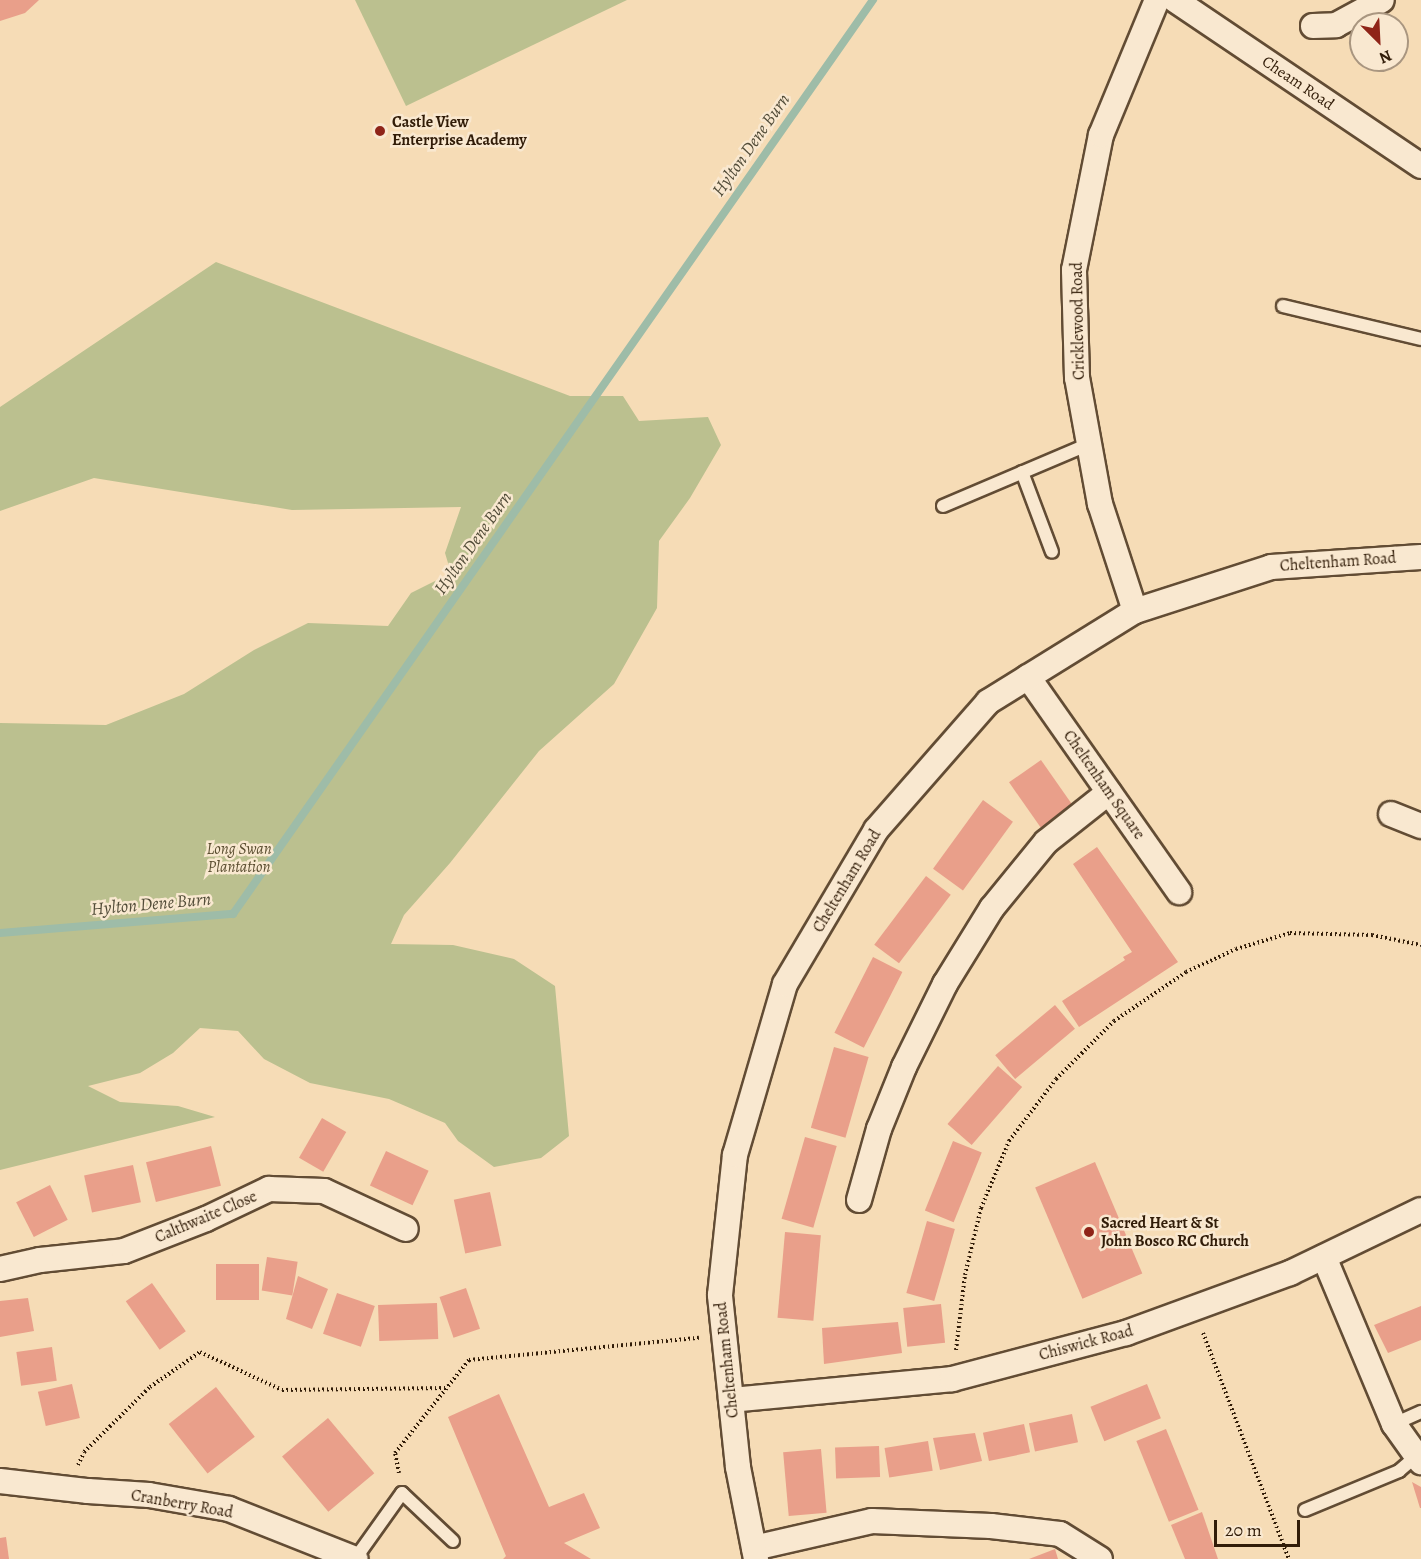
<!DOCTYPE html>
<style>
body{margin:0}
#map{position:relative;width:1421px;height:1559px;overflow:hidden;background:#f6dcb6;font-family:Alegreya,serif}
div>[style]{position:absolute}
.green>*{inset:0;background:#bbc08f}
.stream>*{height:8px;margin:-4px;padding:0 4px;transform-origin:4px;border-radius:4px;background:#9ebca8}
.building>*{inset:0;background:#e99f8a;transform-origin:0 0}
.path>*{height:4px;margin-top:-2px;transform-origin:0;background:repeating-linear-gradient(90deg,#311c08 0 1.5px,transparent 0 4.5px)}
.roads{filter:drop-shadow(2px 0 #624c34) drop-shadow(-2px 0 #624c34) drop-shadow(0 2px #624c34) drop-shadow(0 -2px #624c34)}
.service>*{height:12px;margin:-6px;padding:0 6px;transform-origin:6px;border-radius:6px;background:#f9e8d0}
.minor>*{height:24px;margin:-12px;padding:0 12px;transform-origin:12px;border-radius:12px;background:#f9e8d0}
.dots>*{width:16px;height:16px;translate:-50% -50%;box-sizing:border-box;border:3px solid #f9e8d0;border-radius:50%}
span{translate:-50% -50%;white-space:nowrap;text-align:center;line-height:1.15;-webkit-text-stroke:5px #f9e8d0;paint-order:stroke}
.street-label{font-size:16px;color:#311c08}
.poi-label{font-size:16px;color:#311c08;font-weight:700}
.left{translate:0 -50%;text-align:left}
.park-label{font-size:16px;color:#5a4d30;font-style:italic}
.water-label{font-size:18px;color:#524c38;font-style:italic}
.north{position:absolute;left:1349px;top:12px;width:60px;height:60px;box-sizing:border-box;background:#f9e8d0;border:2px solid #a99680;border-radius:50%;rotate:156deg;font-size:16px;font-weight:700;line-height:24px;text-align:center;color:#311c08}
.north::after{content:'';display:block;margin:auto;width:21px;height:27px;background:#8f2418;clip-path:polygon(50% 0,100% 100%,50% 72%,0 100%)}
.scale{position:absolute;left:1214px;top:1520px;width:86px;height:27px;box-sizing:border-box;border:3px solid #311c08;border-top:0;padding-left:8px;font-size:18px;line-height:21px;white-space:nowrap;color:#311c08;-webkit-text-stroke:4px #f9e8d0;paint-order:stroke}
</style>
<div id="map">
<div class="green">
<i style="clip-path:polygon(355px 0,627px 0,406px 106px)"></i>
<i style="clip-path:polygon(216px 262px,570px 396px,623px 396px,639px 421px,708px 417px,721px 445px,690px 498px,659px 541px,657px 608px,614px 684px,539px 751px,450px 863px,404px 915px,391px 944px,453px 945px,514px 959px,555px 986px,569px 1136px,541px 1158px,494px 1167px,458px 1141px,445px 1123px,389px 1099px,310px 1083px,264px 1059px,238px 1031px,200px 1028px,173px 1053px,140px 1073px,88px 1086px,120px 1102px,178px 1106px,215px 1117px,0 1170px,0 723px,106px 725px,184px 694px,254px 650px,308px 623px,388px 626px,411px 593px,451px 573px,445px 553px,461px 507px,292px 510px,94px 478px,0 511px,0 407px)"></i>
</div>
<div class="stream">
<i style="left:0;top:933px;width:234px;rotate:-4.7deg"></i>
<i style="left:233px;top:914px;width:1116px;rotate:-55deg"></i>
</div>
<div class="building">
<i style="clip-path:polygon(0 0,39px 0,25px 13px,0 21px)"></i>
<i style="left:1041px;top:760px;width:61px;height:39px;rotate:55deg"></i>
<i style="left:983px;top:800px;width:37px;height:85px;rotate:36deg"></i>
<i style="clip-path:polygon(1097px 847px,1178px 962px,1079px 1027px,1062px 1001px,1125px 960px,1123px 957px,1132px 952px,1073px 864px)"></i>
<i style="left:926px;top:876px;width:31px;height:86px;rotate:37deg"></i>
<i style="left:873px;top:957px;width:33px;height:85px;rotate:27deg"></i>
<i style="left:1055px;top:1005px;width:31px;height:78px;rotate:50deg"></i>
<i style="left:834px;top:1047px;width:36px;height:84px;rotate:16deg"></i>
<i style="left:998px;top:1066px;width:32px;height:77px;rotate:41deg"></i>
<i style="left:322px;top:1118px;width:28px;height:46px;rotate:30deg"></i>
<i style="left:805px;top:1137px;width:33px;height:85px;rotate:16deg"></i>
<i style="left:953px;top:1141px;width:31px;height:75px;rotate:22deg"></i>
<i style="left:211px;top:1146px;width:41px;height:67px;rotate:76deg"></i>
<i style="left:386px;top:1151px;width:47px;height:38px;rotate:25deg"></i>
<i style="left:1095px;top:1162px;width:121px;height:65px;rotate:67deg"></i>
<i style="left:133px;top:1165px;width:38px;height:50px;rotate:78deg"></i>
<i style="left:50px;top:1185px;width:39px;height:38px;rotate:63deg"></i>
<i style="left:490px;top:1192px;width:55px;height:37px;rotate:78deg"></i>
<i style="left:927px;top:1221px;width:29px;height:75px;rotate:16deg"></i>
<i style="left:785px;top:1232px;width:36px;height:86px;rotate:5deg"></i>
<i style="left:267px;top:1257px;width:31px;height:34px;rotate:9deg"></i>
<i style="left:216px;top:1264px;width:43px;height:36px"></i>
<i style="clip-path:polygon(298px 1276px,328px 1289px,312px 1329px,286px 1319px)"></i>
<i style="left:152px;top:1283px;width:59px;height:32px;rotate:55deg"></i>
<i style="left:466px;top:1288px;width:43px;height:28px;rotate:71deg"></i>
<i style="left:337px;top:1293px;width:40px;height:43px;rotate:19deg"></i>
<i style="clip-path:polygon(28px 1298px,34px 1331px,0 1337px,0 1301px)"></i>
<i style="left:437px;top:1303px;width:36px;height:59px;rotate:88deg"></i>
<i style="left:941px;top:1304px;width:39px;height:38px;rotate:84deg"></i>
<i style="clip-path:polygon(1421px 1306px,1421px 1340px,1388px 1353px,1374px 1325px)"></i>
<i style="clip-path:polygon(898px 1322px,902px 1353px,824px 1364px,822px 1328px)"></i>
<i style="left:52px;top:1347px;width:34px;height:36px;rotate:82deg"></i>
<i style="left:72px;top:1384px;width:35px;height:35px;rotate:77deg"></i>
<i style="left:1147px;top:1384px;width:37px;height:61px;rotate:68deg"></i>
<i style="left:216px;top:1387px;width:63px;height:60px;rotate:52deg"></i>
<i style="clip-path:polygon(499px 1394px,549px 1507px,584px 1493px,600px 1528px,564px 1543px,591px 1559px,503px 1559px,506px 1556px,448px 1417px)"></i>
<i style="left:1072px;top:1414px;width:29px;height:44px;rotate:78deg"></i>
<i style="left:328px;top:1418px;width:72px;height:60px;rotate:50deg"></i>
<i style="left:1024px;top:1424px;width:29px;height:42px;rotate:78deg"></i>
<i style="left:1166px;top:1429px;width:87px;height:32px;rotate:68deg"></i>
<i style="clip-path:polygon(975px 1433px,982px 1461px,940px 1470px,933px 1438px)"></i>
<i style="left:928px;top:1441px;width:30px;height:44px;rotate:81deg"></i>
<i style="left:879px;top:1446px;width:31px;height:44px;rotate:88deg"></i>
<i style="left:821px;top:1449px;width:64px;height:38px;rotate:85deg"></i>
<i style="clip-path:polygon(1412px 1482px,1421px 1487px,1421px 1508px,1420px 1508px)"></i>
<i style="clip-path:polygon(1202px 1512px,1218px 1559px,1185px 1559px,1171px 1525px)"></i>
<i style="clip-path:polygon(6px 1537px,9px 1559px,0 1559px,0 1538px)"></i>
<i style="clip-path:polygon(1055px 1549px,1058px 1559px,1029px 1559px)"></i>
</div>
<div class="path">
<i style="left:1203px;top:1333px;width:242px;rotate:69.2deg"></i>
<i style="left:956px;top:1350px;width:76px;rotate:-83.2deg"></i>
<i style="left:965px;top:1275px;width:69px;rotate:-76.6deg"></i>
<i style="left:981px;top:1208px;width:73px;rotate:-67.3deg"></i>
<i style="left:1009px;top:1141px;width:78px;rotate:-52.8deg"></i>
<i style="left:1056px;top:1079px;width:82px;rotate:-45deg"></i>
<i style="left:1114px;top:1021px;width:87px;rotate:-34.2deg"></i>
<i style="left:1186px;top:972px;width:55px;rotate:-24.7deg"></i>
<i style="left:1236px;top:949px;width:56px;rotate:-16.5deg"></i>
<i style="left:1290px;top:933px;width:82px;rotate:1.4deg"></i>
<i style="left:1372px;top:935px;width:50px;rotate:11.5deg"></i>
<i style="left:78px;top:1465px;width:14px;rotate:-65deg"></i>
<i style="left:84px;top:1452px;width:93px;rotate:-44.6deg"></i>
<i style="left:150px;top:1387px;width:61px;rotate:-35deg"></i>
<i style="left:200px;top:1352px;width:90px;rotate:24.9deg"></i>
<i style="left:282px;top:1390px;width:164px;rotate:-0.7deg"></i>
<i style="left:399px;top:1473px;width:20px;rotate:-101deg"></i>
<i style="left:395px;top:1453px;width:119px;rotate:-51.5deg"></i>
<i style="left:469px;top:1360px;width:231px;rotate:-5.5deg"></i>
</div>
<div class="roads">
<div class="service">
<i style="left:1283px;top:306px;width:142px;rotate:13.4deg"></i>
<i style="left:1022px;top:472px;width:85px;rotate:69.4deg"></i>
<i style="left:943px;top:506px;width:159px;rotate:-23deg"></i>
<i style="left:1394px;top:1424px;width:30px;rotate:-24deg"></i>
<i style="left:1305px;top:1510px;width:102px;rotate:-22.5deg"></i>
<i style="left:1399px;top:1471px;width:23px;rotate:-41deg"></i>
<i style="left:355px;top:1559px;width:81px;rotate:-54.5deg"></i>
<i style="left:402px;top:1493px;width:70px;rotate:43.3deg"></i>
</div>
<div class="minor">
<i style="left:1175px;top:0;width:297px;rotate:34deg"></i>
<i style="left:1313px;top:26px;width:23px;rotate:-2deg"></i>
<i style="left:1336px;top:25px;width:52px;rotate:-28.5deg"></i>
<i style="left:1135px;top:611px;width:113px;rotate:-108.1deg"></i>
<i style="left:1100px;top:504px;width:128px;rotate:-100.3deg"></i>
<i style="left:1077px;top:378px;width:108px;rotate:-91.6deg"></i>
<i style="left:1074px;top:270px;width:138px;rotate:-78.7deg"></i>
<i style="left:1101px;top:135px;width:146px;rotate:-67.5deg"></i>
<i style="left:1028px;top:677px;width:263px;rotate:54.9deg"></i>
<i style="left:1391px;top:814px;width:32px;rotate:22deg"></i>
<i style="left:859px;top:1200px;width:74px;rotate:-74.3deg"></i>
<i style="left:879px;top:1129px;width:67px;rotate:-68deg"></i>
<i style="left:904px;top:1067px;width:93px;rotate:-63.7deg"></i>
<i style="left:945px;top:984px;width:89px;rotate:-58.3deg"></i>
<i style="left:992px;top:908px;width:85px;rotate:-50.7deg"></i>
<i style="left:1046px;top:842px;width:80px;rotate:-38.4deg"></i>
<i style="left:1324px;top:1257px;width:181px;rotate:67.3deg"></i>
<i style="left:1394px;top:1424px;width:47px;rotate:54.6deg"></i>
<i style="left:0;top:1269px;width:41px;rotate:-12.7deg"></i>
<i style="left:40px;top:1260px;width:84px;rotate:-6.1deg"></i>
<i style="left:124px;top:1251px;width:88px;rotate:-21.3deg"></i>
<i style="left:206px;top:1219px;width:70px;rotate:-25.5deg"></i>
<i style="left:269px;top:1189px;width:55px;rotate:2.1deg"></i>
<i style="left:324px;top:1191px;width:90px;rotate:24.9deg"></i>
<i style="left:731px;top:1400px;width:222px;rotate:-5.4deg"></i>
<i style="left:952px;top:1379px;width:180px;rotate:-14.8deg"></i>
<i style="left:1126px;top:1333px;width:175px;rotate:-20.1deg"></i>
<i style="left:1290px;top:1273px;width:145px;rotate:-25.7deg"></i>
<i style="left:0;top:1481px;width:89px;rotate:6.5deg"></i>
<i style="left:88px;top:1491px;width:61px;rotate:3.8deg"></i>
<i style="left:149px;top:1495px;width:81px;rotate:9.9deg"></i>
<i style="left:229px;top:1509px;width:136px;rotate:21.6deg"></i>
<i style="left:754px;top:1548px;width:121px;rotate:-12.9deg"></i>
<i style="left:872px;top:1521px;width:119px;rotate:2.4deg"></i>
<i style="left:991px;top:1526px;width:69px;rotate:6.6deg"></i>
<i style="left:1060px;top:1534px;width:47px;rotate:32deg"></i>
<i style="left:756px;top:1559px;width:94px;rotate:-101.1deg"></i>
<i style="left:738px;top:1467px;width:173px;rotate:-96deg"></i>
<i style="left:720px;top:1295px;width:141px;rotate:-83.9deg"></i>
<i style="left:735px;top:1155px;width:178px;rotate:-73.7deg"></i>
<i style="left:785px;top:984px;width:179px;rotate:-59.4deg"></i>
<i style="left:876px;top:830px;width:170px;rotate:-48.8deg"></i>
<i style="left:988px;top:702px;width:173px;rotate:-31.8deg"></i>
<i style="left:1135px;top:611px;width:143px;rotate:-17.9deg"></i>
<i style="left:1271px;top:567px;width:150px;rotate:-3.8deg"></i>
</div>
</div>
<div class="dots">
<i style="left:380px;top:131px;background:#8f2418"></i>
<i style="left:1089px;top:1232px;background:#8f2418"></i>
</div>
<div class="street-label">
<span style="left:1298px;top:83px;rotate:34deg">Cheam Road</span>
<span style="left:1078px;top:321px;rotate:-91deg">Cricklewood Road</span>
<span style="left:1338px;top:562px;rotate:-4deg">Cheltenham Road</span>
<span style="left:1104px;top:785px;rotate:55deg">Cheltenham Square</span>
<span style="left:847px;top:881px;rotate:-59deg">Cheltenham Road</span>
<span style="left:206px;top:1217px;rotate:-23deg">Calthwaite Close</span>
<span style="left:1086px;top:1343px;rotate:-15deg">Chiswick Road</span>
<span style="left:727px;top:1360px;rotate:-96deg">Cheltenham Road</span>
<span style="left:182px;top:1504px;rotate:10deg">Cranberry Road</span>
</div>
<div class="poi-label">
<span class="left" style="left:392px;top:131px">Castle View<br>Enterprise Academy</span>
<span class="left" style="left:1101px;top:1232px">Sacred Heart &amp; St<br>John Bosco RC Church</span>
</div>
<div class="park-label">
<span style="left:239px;top:858px">Long Swan<br>Plantation</span>
</div>
<div class="water-label">
<span style="left:751px;top:145px;rotate:-55deg">Hylton Dene Burn</span>
<span style="left:473px;top:543px;rotate:-55deg">Hylton Dene Burn</span>
<span style="left:151px;top:904px;rotate:-5deg">Hylton Dene Burn</span>
</div>
<div class="north">N</div>
<div class="scale">20 m</div>
</div>
